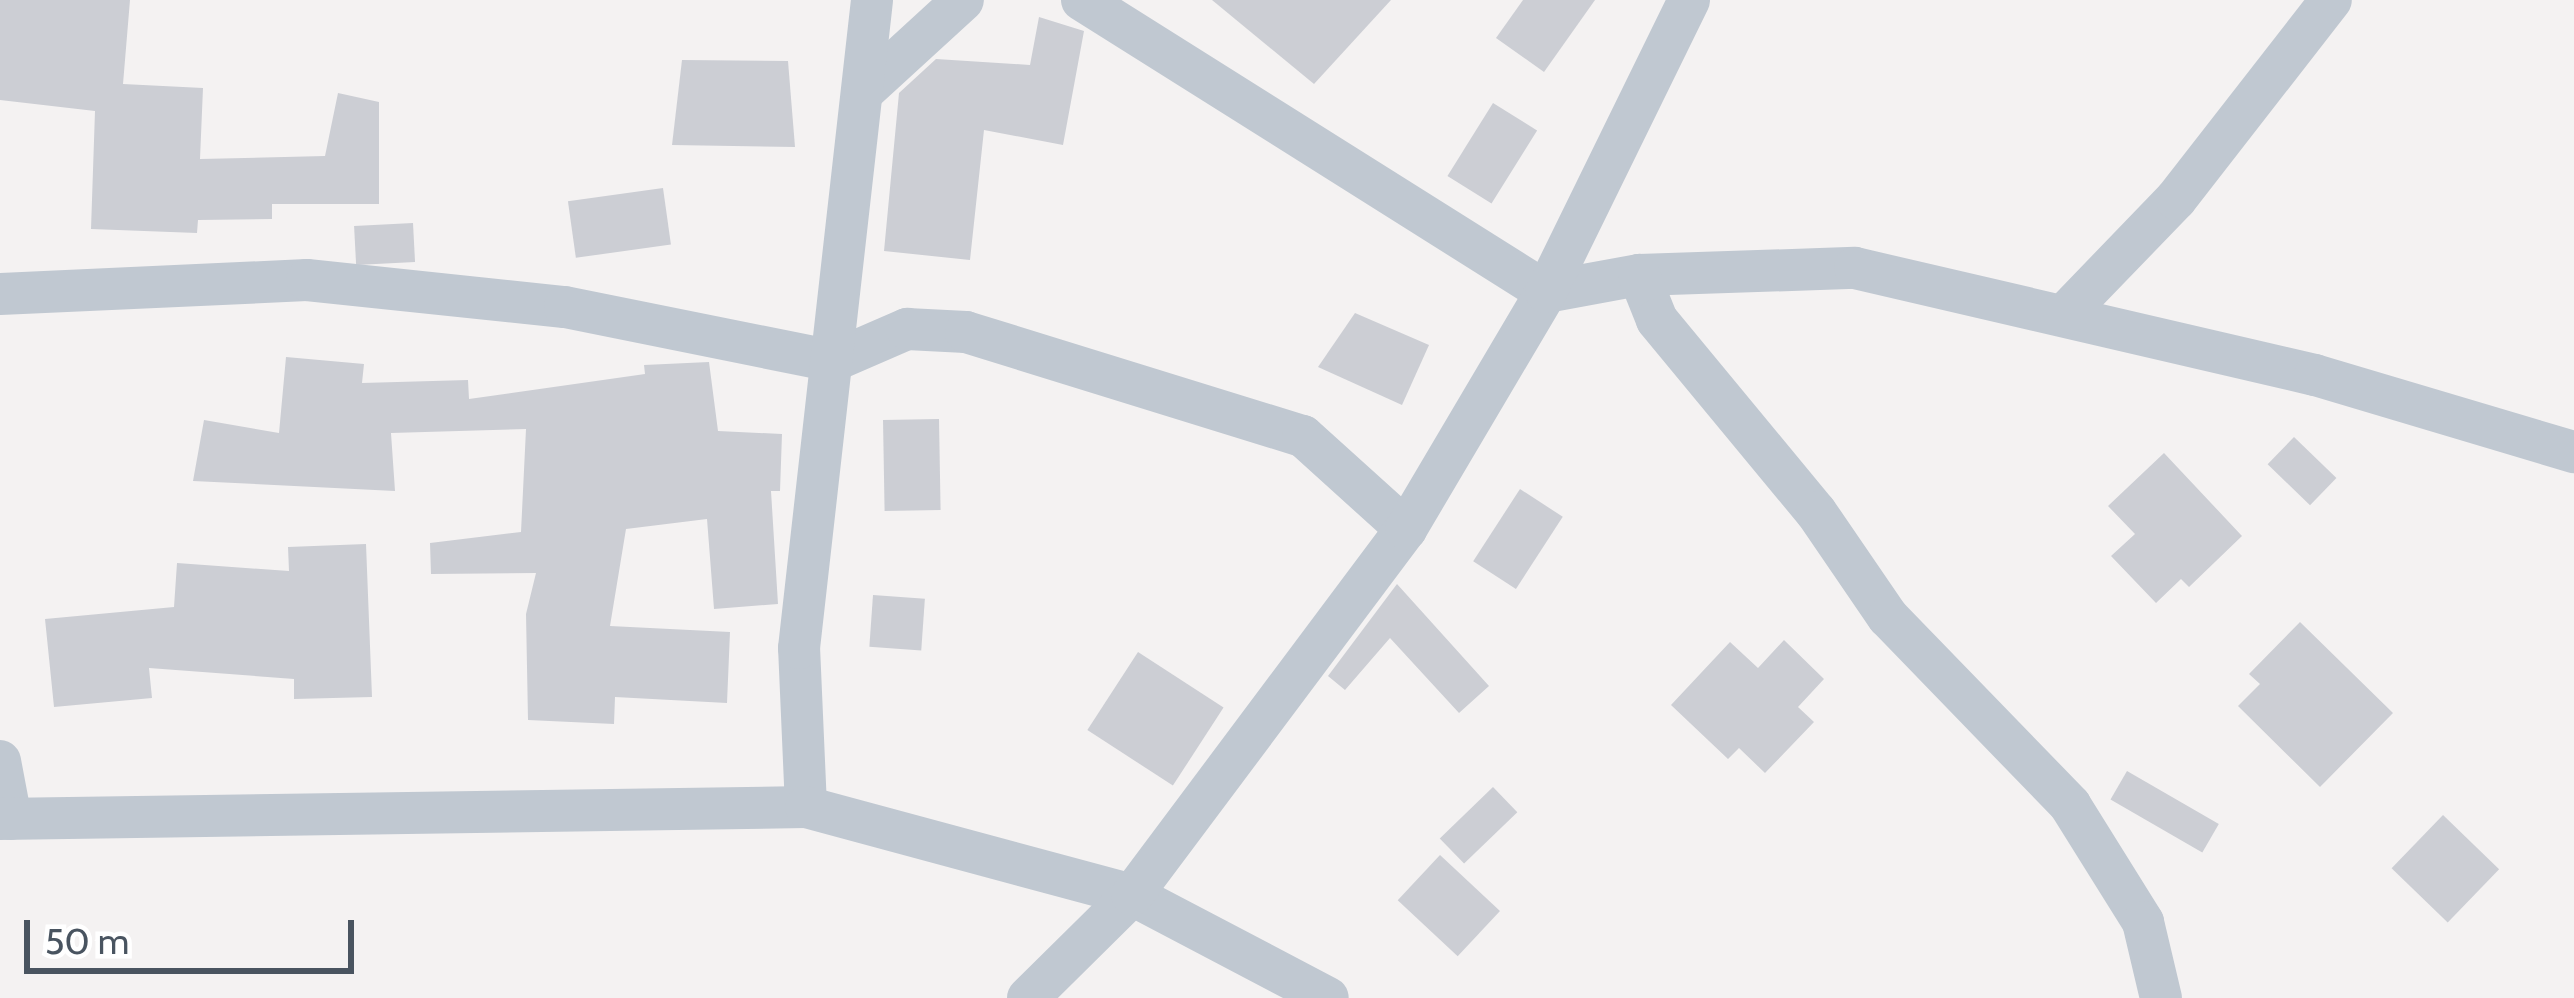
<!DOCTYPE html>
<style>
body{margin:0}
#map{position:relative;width:2574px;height:998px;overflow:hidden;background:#f4f2f2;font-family:Cabin,sans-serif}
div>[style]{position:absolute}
.building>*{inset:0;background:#ccced4;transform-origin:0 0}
.minor>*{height:42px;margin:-21px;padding:0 21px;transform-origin:21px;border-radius:21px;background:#c0c8d1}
span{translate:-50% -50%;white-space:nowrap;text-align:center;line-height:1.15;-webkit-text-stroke:9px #fff;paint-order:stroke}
.scale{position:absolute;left:24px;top:920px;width:330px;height:54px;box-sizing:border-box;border:6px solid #495460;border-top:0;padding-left:15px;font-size:36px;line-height:42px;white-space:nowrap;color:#495460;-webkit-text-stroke:9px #fff;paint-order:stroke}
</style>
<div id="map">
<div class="building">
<i style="clip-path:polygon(0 0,130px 0,123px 84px,203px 88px,200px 159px,325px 156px,338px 93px,379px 102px,379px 204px,272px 204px,272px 219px,198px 220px,197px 233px,91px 229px,95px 111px,0 100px)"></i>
<i style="clip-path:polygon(1212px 0,1391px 0,1314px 84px)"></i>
<i style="clip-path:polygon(1523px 0,1595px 0,1544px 72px,1496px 38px)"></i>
<i style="clip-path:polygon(1039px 17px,1084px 31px,1063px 145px,984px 130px,970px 260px,884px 251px,899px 93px,936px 59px,1030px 65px)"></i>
<i style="clip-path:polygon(682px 60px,788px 61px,795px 147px,672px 145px)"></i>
<i style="left:1493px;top:103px;width:52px;height:86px;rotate:32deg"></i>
<i style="left:663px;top:188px;width:57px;height:96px;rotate:82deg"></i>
<i style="left:413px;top:223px;width:39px;height:59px;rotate:87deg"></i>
<i style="clip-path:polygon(1355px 313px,1429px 345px,1402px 405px,1318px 367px)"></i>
<i style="clip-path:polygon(286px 357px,364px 364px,362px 383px,468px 380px,469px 399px,645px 374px,644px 365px,709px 362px,718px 431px,782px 434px,780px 491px,771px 491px,778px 604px,714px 609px,707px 519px,626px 529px,610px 626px,730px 632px,727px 703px,615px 697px,614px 724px,528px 720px,526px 614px,536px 573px,431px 574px,430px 543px,521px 532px,526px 429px,391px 433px,395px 491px,193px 481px,204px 420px,279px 433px)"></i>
<i style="left:939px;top:419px;width:91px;height:56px;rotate:89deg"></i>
<i style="left:2294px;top:437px;width:59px;height:38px;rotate:44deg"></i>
<i style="clip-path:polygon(2164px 453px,2242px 536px,2189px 587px,2181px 579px,2156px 603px,2111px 556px,2135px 534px,2108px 506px)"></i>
<i style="left:1520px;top:489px;width:51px;height:86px;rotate:33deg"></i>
<i style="clip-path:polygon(366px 544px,372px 697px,294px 699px,294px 679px,149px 668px,152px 698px,54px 707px,45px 619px,174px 607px,177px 563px,289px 571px,288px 547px)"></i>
<i style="clip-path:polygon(1397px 584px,1489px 686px,1459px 713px,1390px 638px,1345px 690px,1328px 676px)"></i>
<i style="left:873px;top:595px;width:52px;height:52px;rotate:4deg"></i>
<i style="clip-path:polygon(2300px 622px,2393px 713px,2320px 787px,2238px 706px,2260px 684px,2249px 674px)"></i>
<i style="clip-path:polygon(1784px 640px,1824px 679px,1798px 707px,1814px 722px,1765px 773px,1739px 748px,1728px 759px,1671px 705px,1730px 642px,1758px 668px)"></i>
<i style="left:1138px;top:652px;width:102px;height:93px;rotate:33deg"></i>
<i style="left:2127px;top:771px;width:106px;height:33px;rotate:30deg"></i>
<i style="left:1493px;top:787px;width:35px;height:74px;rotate:46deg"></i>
<i style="left:2443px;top:815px;width:78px;height:74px;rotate:44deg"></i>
<i style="left:1440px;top:855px;width:82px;height:62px;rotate:43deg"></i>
</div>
<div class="minor">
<i style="left:1082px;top:0;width:548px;rotate:32.18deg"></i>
<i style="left:1546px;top:292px;width:95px;rotate:-10.4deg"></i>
<i style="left:1639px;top:275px;width:216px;rotate:-1.9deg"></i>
<i style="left:1855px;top:268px;width:472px;rotate:13.1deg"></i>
<i style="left:2315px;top:375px;width:270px;rotate:16.6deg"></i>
<i style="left:867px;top:88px;width:130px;rotate:-42.5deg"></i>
<i style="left:1639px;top:275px;width:48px;rotate:68.2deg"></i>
<i style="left:1657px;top:320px;width:249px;rotate:50.4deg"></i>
<i style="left:1816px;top:512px;width:127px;rotate:55.6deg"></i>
<i style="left:1888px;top:617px;width:262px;rotate:45.9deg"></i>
<i style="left:2070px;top:805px;width:138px;rotate:58deg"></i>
<i style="left:2143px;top:922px;width:78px;rotate:76.7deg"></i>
<i style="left:0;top:294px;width:307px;rotate:-2.6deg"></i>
<i style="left:307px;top:280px;width:259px;rotate:6deg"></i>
<i style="left:565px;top:307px;width:273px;rotate:11.4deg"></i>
<i style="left:833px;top:361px;width:81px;rotate:-23.4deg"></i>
<i style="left:907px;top:329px;width:59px;rotate:2.9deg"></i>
<i style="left:966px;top:332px;width:353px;rotate:17.2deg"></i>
<i style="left:1303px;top:436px;width:139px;rotate:42.1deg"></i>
<i style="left:2064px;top:315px;width:161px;rotate:-46deg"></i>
<i style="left:2176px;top:199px;width:252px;rotate:-52.1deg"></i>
<i style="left:0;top:761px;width:59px;rotate:79.3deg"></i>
<i style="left:806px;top:807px;width:159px;rotate:-92.5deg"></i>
<i style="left:799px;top:648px;width:652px;rotate:-83.57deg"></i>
<i style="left:0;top:819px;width:806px;rotate:-0.85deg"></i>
<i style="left:806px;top:807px;width:338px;rotate:15.1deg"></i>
<i style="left:1132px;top:895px;width:221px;rotate:27.7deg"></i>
<i style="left:1028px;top:998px;width:146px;rotate:-44.7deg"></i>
<i style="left:1132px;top:895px;width:457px;rotate:-53.2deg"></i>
<i style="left:1406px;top:529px;width:275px;rotate:-59.4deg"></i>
<i style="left:1546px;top:292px;width:325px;rotate:-63.9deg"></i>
</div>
<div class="scale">50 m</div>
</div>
